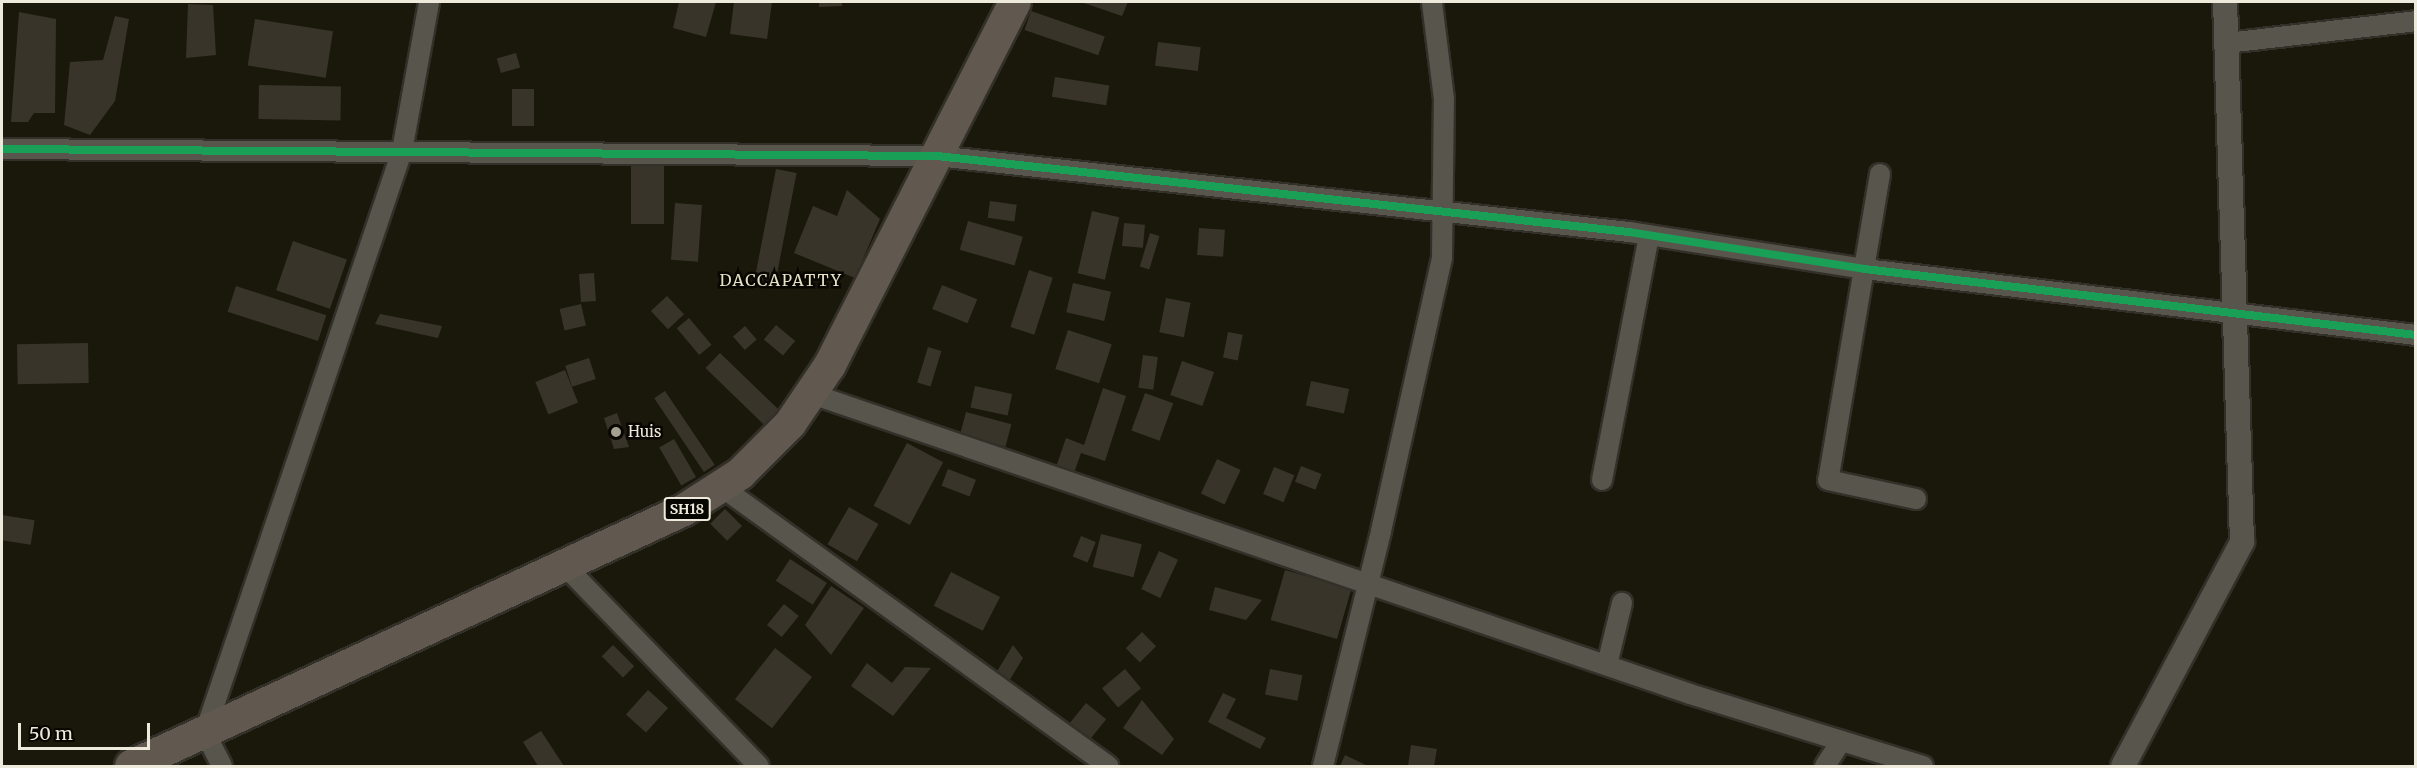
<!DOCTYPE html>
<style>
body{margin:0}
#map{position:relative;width:2417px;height:768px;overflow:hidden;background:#1a170b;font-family:Merriweather,serif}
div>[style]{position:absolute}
.building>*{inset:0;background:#38342a;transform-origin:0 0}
.roads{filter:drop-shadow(2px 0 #333029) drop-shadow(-2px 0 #333029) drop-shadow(0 2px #333029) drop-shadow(0 -2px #333029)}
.minor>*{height:20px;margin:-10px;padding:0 10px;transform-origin:10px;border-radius:10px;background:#57554c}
.tertiary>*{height:24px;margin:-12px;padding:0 12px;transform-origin:12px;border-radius:12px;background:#57554c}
.primary>*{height:32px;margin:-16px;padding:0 16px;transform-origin:16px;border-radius:16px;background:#615850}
.cycleway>*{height:8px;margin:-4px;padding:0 4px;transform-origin:4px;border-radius:4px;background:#1a9f57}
.dots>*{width:16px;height:16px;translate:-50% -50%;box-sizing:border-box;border:3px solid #080601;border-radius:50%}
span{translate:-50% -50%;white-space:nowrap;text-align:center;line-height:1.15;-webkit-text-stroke:5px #080601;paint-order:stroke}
.shield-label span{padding:2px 4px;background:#080601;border:2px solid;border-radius:4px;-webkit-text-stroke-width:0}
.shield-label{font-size:14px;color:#edeadb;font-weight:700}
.poi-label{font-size:15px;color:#edeadb}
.left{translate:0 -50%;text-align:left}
.neighbourhood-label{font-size:16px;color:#e7e1c5;letter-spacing:1.5px}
.frame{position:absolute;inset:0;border:3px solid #edeadb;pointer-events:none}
.scale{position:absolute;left:18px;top:723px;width:132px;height:27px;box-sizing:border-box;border:3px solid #edeadb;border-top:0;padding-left:8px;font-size:18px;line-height:21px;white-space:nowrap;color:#edeadb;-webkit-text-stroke:4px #080601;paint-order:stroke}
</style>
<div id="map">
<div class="building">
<i style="clip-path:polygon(679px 2px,716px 2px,706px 37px,673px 28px)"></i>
<i style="clip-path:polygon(734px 2px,772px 2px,767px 39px,730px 34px)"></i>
<i style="clip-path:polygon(819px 2px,842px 2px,842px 6px,819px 7px)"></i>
<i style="clip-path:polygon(1081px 2px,1128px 2px,1122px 16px)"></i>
<i style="clip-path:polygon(188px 4px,213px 5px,216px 55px,186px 58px)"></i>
<i style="left:1031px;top:11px;width:78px;height:20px;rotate:19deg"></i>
<i style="clip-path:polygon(19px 12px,56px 19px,55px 113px,34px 113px,28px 122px,11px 122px)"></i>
<i style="clip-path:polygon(115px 16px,129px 19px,115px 101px,90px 135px,64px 125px,70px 62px,103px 60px)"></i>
<i style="left:255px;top:19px;width:79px;height:47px;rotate:9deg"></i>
<i style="left:1158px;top:42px;width:43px;height:24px;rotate:7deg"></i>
<i style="left:516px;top:53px;width:15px;height:20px;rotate:74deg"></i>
<i style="left:1055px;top:77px;width:55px;height:20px;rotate:9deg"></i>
<i style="left:259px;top:85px;width:82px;height:34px;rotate:1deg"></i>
<i style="left:512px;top:89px;width:22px;height:37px"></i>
<i style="left:631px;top:160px;width:33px;height:64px"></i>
<i style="left:776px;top:169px;width:21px;height:111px;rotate:11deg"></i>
<i style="clip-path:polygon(847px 190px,880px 219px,855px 278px,794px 253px,813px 206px,837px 216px)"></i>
<i style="left:990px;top:201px;width:27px;height:17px;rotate:8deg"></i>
<i style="left:675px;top:203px;width:27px;height:57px;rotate:4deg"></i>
<i style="left:1092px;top:211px;width:28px;height:64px;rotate:13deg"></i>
<i style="left:968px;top:221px;width:57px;height:30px;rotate:16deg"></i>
<i style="left:1124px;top:223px;width:21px;height:23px;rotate:5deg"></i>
<i style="left:1199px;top:228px;width:26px;height:27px;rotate:4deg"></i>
<i style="left:1150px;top:233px;width:10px;height:35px;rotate:17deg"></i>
<i style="left:293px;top:241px;width:57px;height:52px;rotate:19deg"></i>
<i style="left:1029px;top:270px;width:25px;height:60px;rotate:18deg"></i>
<i style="left:594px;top:273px;width:28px;height:15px;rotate:86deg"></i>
<i style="left:1073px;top:283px;width:39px;height:30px;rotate:13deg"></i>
<i style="left:942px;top:285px;width:38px;height:26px;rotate:22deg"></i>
<i style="left:236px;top:286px;width:95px;height:27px;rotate:18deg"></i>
<i style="left:667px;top:296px;width:25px;height:22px;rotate:47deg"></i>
<i style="left:1166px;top:298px;width:25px;height:35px;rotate:11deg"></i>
<i style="left:581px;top:304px;width:22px;height:22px;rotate:77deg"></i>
<i style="clip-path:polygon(380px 314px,442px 326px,438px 338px,375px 324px)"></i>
<i style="left:689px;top:318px;width:35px;height:16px;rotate:50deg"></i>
<i style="left:776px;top:325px;width:25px;height:19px;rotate:40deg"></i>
<i style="left:745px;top:326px;width:18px;height:16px;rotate:49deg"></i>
<i style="left:1068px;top:330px;width:46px;height:41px;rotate:18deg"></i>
<i style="left:1228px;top:332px;width:15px;height:26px;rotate:11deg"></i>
<i style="left:88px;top:343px;width:40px;height:71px;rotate:89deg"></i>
<i style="left:928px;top:347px;width:14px;height:37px;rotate:17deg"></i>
<i style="left:720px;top:353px;width:93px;height:21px;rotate:44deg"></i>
<i style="left:1143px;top:355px;width:15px;height:33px;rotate:8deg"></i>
<i style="left:589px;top:358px;width:22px;height:25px;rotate:72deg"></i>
<i style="left:1182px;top:361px;width:34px;height:36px;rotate:19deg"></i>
<i style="left:565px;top:370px;width:35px;height:32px;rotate:68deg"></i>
<i style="left:1311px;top:381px;width:39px;height:25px;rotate:12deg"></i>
<i style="left:975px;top:386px;width:38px;height:22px;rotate:12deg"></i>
<i style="clip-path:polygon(1103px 388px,1126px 396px,1105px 461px,1081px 453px,1073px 476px,1055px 470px,1066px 438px,1084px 445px)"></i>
<i style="left:665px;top:391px;width:89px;height:13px;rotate:56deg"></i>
<i style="left:1145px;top:393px;width:30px;height:40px;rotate:20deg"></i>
<i style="left:966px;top:412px;width:47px;height:23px;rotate:15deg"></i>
<i style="clip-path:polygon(617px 413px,629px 447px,614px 449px,604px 418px)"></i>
<i style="left:674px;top:439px;width:44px;height:17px;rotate:60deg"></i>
<i style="left:907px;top:443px;width:41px;height:71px;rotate:28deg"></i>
<i style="left:1217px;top:459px;width:26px;height:38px;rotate:25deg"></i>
<i style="left:1301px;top:466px;width:22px;height:17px;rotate:21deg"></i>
<i style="left:1274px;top:467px;width:22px;height:29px;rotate:22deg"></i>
<i style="left:948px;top:469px;width:30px;height:18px;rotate:21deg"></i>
<i style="left:849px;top:507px;width:34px;height:43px;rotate:30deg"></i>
<i style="left:725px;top:509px;width:24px;height:21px;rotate:45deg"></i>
<i style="left:2px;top:515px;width:33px;height:25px;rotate:9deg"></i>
<i style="left:1101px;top:534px;width:42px;height:34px;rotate:14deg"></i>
<i style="left:1081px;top:536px;width:16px;height:22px;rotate:22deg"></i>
<i style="left:1159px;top:551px;width:21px;height:42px;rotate:25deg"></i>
<i style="left:790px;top:559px;width:44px;height:26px;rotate:33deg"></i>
<i style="left:1285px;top:570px;width:69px;height:52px;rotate:16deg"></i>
<i style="left:951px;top:572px;width:55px;height:38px;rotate:27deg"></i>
<i style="clip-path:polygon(831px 586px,864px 608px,831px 655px,805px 625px)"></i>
<i style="clip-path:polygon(1215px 587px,1262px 600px,1246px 620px,1209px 610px)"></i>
<i style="left:784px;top:604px;width:19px;height:27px;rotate:39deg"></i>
<i style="left:1142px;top:632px;width:20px;height:23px;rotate:45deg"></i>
<i style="left:613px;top:645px;width:30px;height:16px;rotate:45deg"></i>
<i style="clip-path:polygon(1013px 645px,1023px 658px,1009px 681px,996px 673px)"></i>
<i style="left:775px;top:648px;width:47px;height:65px;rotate:38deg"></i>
<i style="clip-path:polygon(867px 663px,892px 683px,905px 667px,931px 668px,893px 716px,851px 686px)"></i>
<i style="left:1125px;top:669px;width:25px;height:30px;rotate:50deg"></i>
<i style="left:1270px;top:669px;width:33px;height:26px;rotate:11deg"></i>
<i style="left:648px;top:690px;width:27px;height:33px;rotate:42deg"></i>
<i style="clip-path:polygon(1223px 693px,1236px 699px,1226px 718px,1266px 738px,1260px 749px,1208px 722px)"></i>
<i style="clip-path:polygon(1142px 700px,1174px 739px,1162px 755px,1123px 728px)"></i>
<i style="left:1086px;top:703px;width:26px;height:26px;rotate:39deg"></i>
<i style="clip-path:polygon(541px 731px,564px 766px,538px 766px,523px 742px)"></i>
<i style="clip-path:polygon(1411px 745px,1437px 749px,1434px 766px,1408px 766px)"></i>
<i style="clip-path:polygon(1345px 755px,1368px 766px,1340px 766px)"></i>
</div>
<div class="roads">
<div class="minor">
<i style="left:2227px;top:43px;width:190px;rotate:-6.6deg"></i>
<i style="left:2px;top:149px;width:935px;rotate:0.43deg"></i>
<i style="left:937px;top:156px;width:696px;rotate:6.27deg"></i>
<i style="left:1629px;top:232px;width:239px;rotate:8.9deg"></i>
<i style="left:1865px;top:269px;width:555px;rotate:6.83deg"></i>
<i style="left:1880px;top:174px;width:310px;rotate:99.6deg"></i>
<i style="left:1828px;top:480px;width:90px;rotate:12.2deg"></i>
<i style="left:812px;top:394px;width:928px;rotate:18.86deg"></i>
<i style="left:1690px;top:694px;width:244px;rotate:17.2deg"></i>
<i style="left:1602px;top:480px;width:248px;rotate:-79.1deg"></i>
<i style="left:723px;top:488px;width:475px;rotate:35.8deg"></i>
<i style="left:564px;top:565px;width:280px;rotate:45.9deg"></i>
<i style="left:1607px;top:665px;width:64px;rotate:-76.4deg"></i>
<i style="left:222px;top:766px;width:38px;rotate:-117deg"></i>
<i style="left:205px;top:732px;width:613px;rotate:-71.27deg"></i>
<i style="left:402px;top:151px;width:151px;rotate:-79.7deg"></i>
<i style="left:1323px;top:766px;width:242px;rotate:-76.1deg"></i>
<i style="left:1381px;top:531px;width:280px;rotate:-77.4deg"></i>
<i style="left:1442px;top:258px;width:159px;rotate:-89.3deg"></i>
<i style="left:1444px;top:99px;width:98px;rotate:-97.1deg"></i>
<i style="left:1825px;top:766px;width:30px;rotate:-57deg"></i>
</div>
<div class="tertiary">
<i style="left:2123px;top:766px;width:254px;rotate:-62deg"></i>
<i style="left:2242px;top:542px;width:540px;rotate:-91.8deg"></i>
</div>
<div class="primary">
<i style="left:131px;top:766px;width:609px;rotate:-24.84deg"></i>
<i style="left:684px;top:510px;width:67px;rotate:-32.7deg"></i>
<i style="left:740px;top:474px;width:71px;rotate:-45deg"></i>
<i style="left:790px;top:424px;width:71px;rotate:-55.9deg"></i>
<i style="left:830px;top:365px;width:407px;rotate:-63deg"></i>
</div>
</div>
<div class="cycleway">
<i style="left:2px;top:149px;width:935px;rotate:0.43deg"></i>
<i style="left:937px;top:156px;width:696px;rotate:6.27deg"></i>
<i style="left:1629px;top:232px;width:239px;rotate:8.9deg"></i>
<i style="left:1865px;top:269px;width:555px;rotate:6.83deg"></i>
</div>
<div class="dots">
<i style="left:616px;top:432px;background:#a3a092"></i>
</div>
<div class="shield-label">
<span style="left:687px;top:509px">SH18</span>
</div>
<div class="poi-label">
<span class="left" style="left:628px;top:432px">Huis</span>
</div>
<div class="neighbourhood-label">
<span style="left:781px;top:280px">DACCAPATTY</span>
</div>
<div class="frame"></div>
<div class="scale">50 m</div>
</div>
